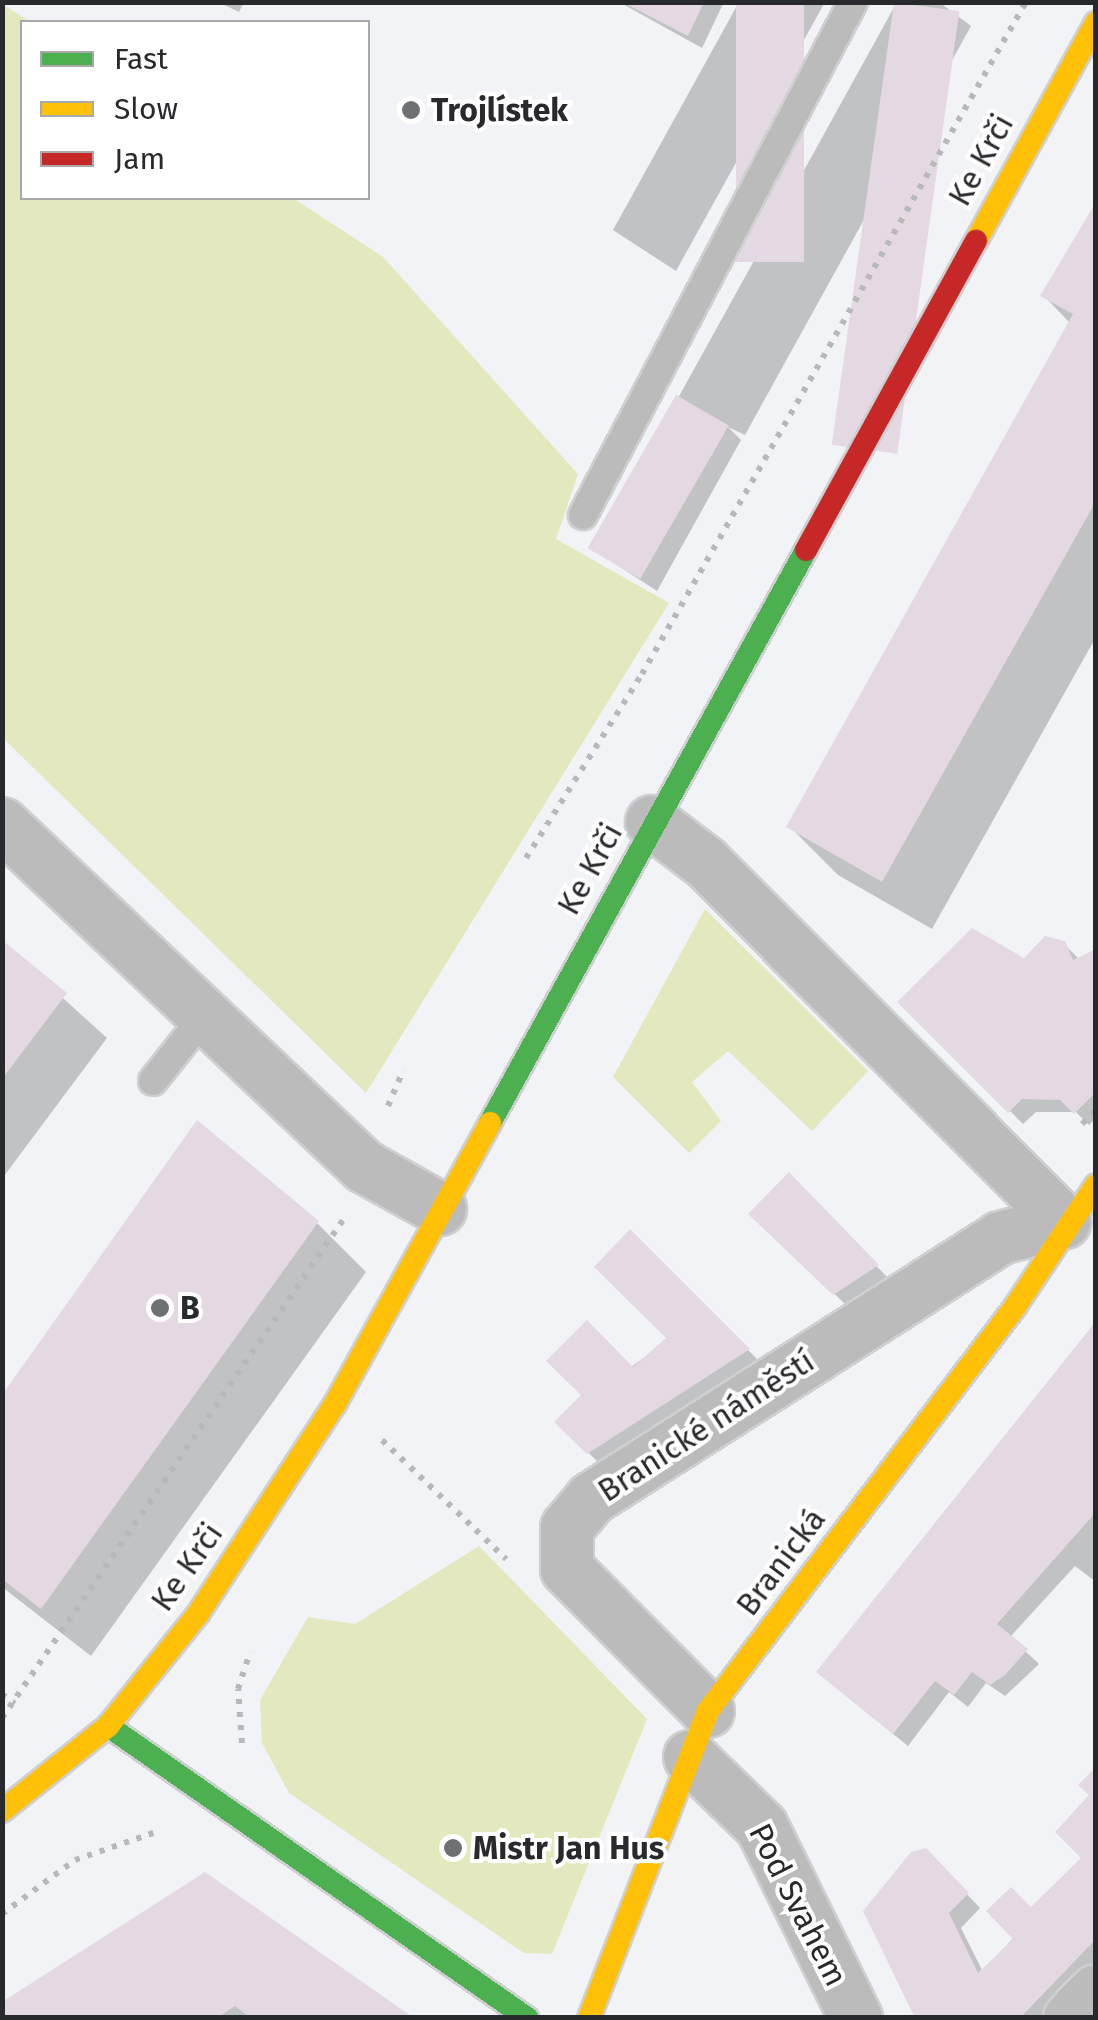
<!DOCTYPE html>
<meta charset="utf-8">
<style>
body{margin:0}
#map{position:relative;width:1098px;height:2020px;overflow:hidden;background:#f1f3f6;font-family:"Fira Sans",sans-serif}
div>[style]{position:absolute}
.green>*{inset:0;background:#e3e8be}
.shadow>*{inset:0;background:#0003}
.building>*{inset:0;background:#e4d8e2;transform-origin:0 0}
.path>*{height:6px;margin-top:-3px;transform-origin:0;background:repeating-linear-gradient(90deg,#b7b8b8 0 5px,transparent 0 13px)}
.roads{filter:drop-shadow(2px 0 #cecfd1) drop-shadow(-2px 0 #cecfd1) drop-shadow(0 2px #cecfd1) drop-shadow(0 -2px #cecfd1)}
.lane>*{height:28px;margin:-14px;padding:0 14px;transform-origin:14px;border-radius:14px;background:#bcbbbb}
.street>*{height:52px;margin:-26px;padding:0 26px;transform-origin:26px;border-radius:26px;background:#bcbbbb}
.fast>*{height:22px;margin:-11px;padding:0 11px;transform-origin:11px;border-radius:11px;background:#4caf50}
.slow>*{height:22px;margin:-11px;padding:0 11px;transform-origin:11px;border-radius:11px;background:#ffc107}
.jam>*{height:22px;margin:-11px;padding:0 11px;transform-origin:11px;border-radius:11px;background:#c62828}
.dots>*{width:28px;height:28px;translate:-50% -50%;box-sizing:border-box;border:5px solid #fff;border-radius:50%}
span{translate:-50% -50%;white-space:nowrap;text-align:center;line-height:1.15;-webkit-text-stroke:8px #fff;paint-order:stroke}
.poi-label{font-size:32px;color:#28292c;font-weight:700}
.left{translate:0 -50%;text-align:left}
.street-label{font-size:32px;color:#28292c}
.frame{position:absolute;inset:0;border:5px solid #28292c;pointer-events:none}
.legend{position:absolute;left:20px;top:20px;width:350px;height:180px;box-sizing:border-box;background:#fff;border:2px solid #a9a9ab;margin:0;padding:12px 18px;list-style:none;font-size:30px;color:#28292c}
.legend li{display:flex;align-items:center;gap:20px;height:50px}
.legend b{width:50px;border:2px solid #a9a9ab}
</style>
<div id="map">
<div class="green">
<i style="clip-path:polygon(2px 4px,31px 22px,22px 22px,22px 198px,293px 198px,383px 257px,578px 474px,556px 539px,669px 603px,366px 1093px,3px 738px)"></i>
<i style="clip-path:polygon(705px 909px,868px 1071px,812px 1131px,728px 1051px,692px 1082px,721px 1121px,689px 1153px,613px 1077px)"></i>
<i style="clip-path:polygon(479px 1546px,647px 1719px,552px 1954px,524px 1953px,289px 1793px,262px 1743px,260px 1700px,308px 1617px,355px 1624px)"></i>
</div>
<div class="shadow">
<i style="clip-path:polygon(218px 2px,244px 2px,239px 12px)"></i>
<i style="clip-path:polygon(619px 2px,724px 2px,702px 48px)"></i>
<i style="clip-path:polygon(739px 2px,825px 2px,676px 271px,613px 230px)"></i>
<i style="clip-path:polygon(897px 2px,939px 2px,971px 26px,745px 435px,728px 427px,741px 440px,657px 591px,594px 550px)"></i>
<i style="clip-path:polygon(1096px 207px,1096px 637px,932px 929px,838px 875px,789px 826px,1070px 323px,1044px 296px)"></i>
<i style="clip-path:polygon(2px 943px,107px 1038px,4px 1176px,2px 1174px)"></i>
<i style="clip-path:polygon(1064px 944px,1078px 958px,1096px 952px,1096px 1118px,1089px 1125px,1076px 1112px,1036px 1112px,1023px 1124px,901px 1002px)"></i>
<i style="clip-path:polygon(789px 1176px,890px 1280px,848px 1307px,752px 1214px)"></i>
<i style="clip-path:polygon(317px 1223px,366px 1272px,91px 1656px,2px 1587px,2px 1399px)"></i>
<i style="clip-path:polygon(630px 1232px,761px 1363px,602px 1466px,557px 1422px,669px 1339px)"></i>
<i style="clip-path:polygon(1096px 1325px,1096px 1582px,1075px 1566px,1010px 1637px,1039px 1664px,1005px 1696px,986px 1683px,968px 1707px,949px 1692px,908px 1746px,833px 1685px)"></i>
<i style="clip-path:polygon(1096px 1771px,1096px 1967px,1047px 2018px,920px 2018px,925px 1850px,980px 1908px,961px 1928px,983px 1972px,1084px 1858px)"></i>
<i style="clip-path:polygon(205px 1875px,410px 2018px,2px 2018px)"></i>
</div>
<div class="building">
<i style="clip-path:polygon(622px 2px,704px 2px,688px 36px)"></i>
<i style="left:736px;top:2px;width:68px;height:260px"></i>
<i style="left:894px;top:2px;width:66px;height:447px;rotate:8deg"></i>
<i style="clip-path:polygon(1096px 202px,1096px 501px,882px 882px,786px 827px,1073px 314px,1040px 296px)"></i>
<i style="left:676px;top:395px;width:61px;height:177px;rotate:30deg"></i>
<i style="clip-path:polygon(972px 928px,1024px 958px,1045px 936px,1065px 941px,1073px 960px,1096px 949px,1096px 1092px,1074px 1114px,1060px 1100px,1022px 1099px,1008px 1113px,897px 1002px)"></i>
<i style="clip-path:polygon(2px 940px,67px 993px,2px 1079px)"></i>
<i style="clip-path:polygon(197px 1120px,319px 1221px,41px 1609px,2px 1579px,2px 1395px)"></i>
<i style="clip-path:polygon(789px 1172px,879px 1265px,833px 1295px,748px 1214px)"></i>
<i style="clip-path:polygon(630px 1229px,750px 1349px,587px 1454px,554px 1422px,581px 1395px,546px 1361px,587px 1320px,633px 1367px,666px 1338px,594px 1267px)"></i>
<i style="clip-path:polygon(1096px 1321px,1096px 1512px,997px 1624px,1028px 1649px,1005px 1675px,990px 1685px,972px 1672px,954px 1695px,935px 1681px,893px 1734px,816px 1672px)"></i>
<i style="clip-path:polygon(1096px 1767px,1096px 1939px,1020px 2018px,915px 2018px,863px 1911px,911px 1852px,926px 1848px,969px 1893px,949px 1913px,978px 1973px,1013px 1939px,986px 1911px,1011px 1887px,1031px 1907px,1081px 1858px,1055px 1832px,1089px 1795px,1078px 1785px)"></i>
<i style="clip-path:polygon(205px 1872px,414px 2018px,250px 2018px,235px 2006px,217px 2018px,2px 2018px,2px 2002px)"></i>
</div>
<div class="path">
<i style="left:526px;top:858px;width:218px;rotate:-57.8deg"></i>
<i style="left:642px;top:674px;width:774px;rotate:-60.26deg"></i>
<i style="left:388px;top:1106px;width:39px;rotate:-67deg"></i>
<i style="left:1082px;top:1124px;width:20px;rotate:-45deg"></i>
<i style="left:382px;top:1440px;width:172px;rotate:43.8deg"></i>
<i style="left:2px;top:1694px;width:16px;rotate:38deg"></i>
<i style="left:2px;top:1718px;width:604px;rotate:-55.6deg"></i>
<i style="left:242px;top:1743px;width:54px;rotate:-94.2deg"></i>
<i style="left:238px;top:1689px;width:39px;rotate:-72deg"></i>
<i style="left:2px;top:1914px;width:91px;rotate:-36.5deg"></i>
<i style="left:75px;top:1860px;width:83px;rotate:-19.1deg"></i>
</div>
<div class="roads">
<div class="lane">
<i style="left:583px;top:515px;width:580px;rotate:-62.24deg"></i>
<i style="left:153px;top:1081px;width:79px;rotate:-51.7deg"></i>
</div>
<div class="street">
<i style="left:652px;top:822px;width:68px;rotate:37.2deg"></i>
<i style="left:706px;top:863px;width:507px;rotate:45.08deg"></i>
<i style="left:2px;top:824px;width:499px;rotate:43.4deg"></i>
<i style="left:365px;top:1167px;width:86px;rotate:29.2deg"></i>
<i style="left:708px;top:1711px;width:200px;rotate:-134.8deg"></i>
<i style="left:567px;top:1569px;width:41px;rotate:-90deg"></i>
<i style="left:567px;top:1528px;width:38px;rotate:-50deg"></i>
<i style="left:591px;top:1499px;width:485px;rotate:-32.5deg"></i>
<i style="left:1000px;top:1238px;width:66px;rotate:-14deg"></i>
<i style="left:690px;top:1757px;width:100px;rotate:44.2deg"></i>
<i style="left:762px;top:1827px;width:213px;rotate:63.8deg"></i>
<i style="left:1070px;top:2018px;width:37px;rotate:-46deg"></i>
</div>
<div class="fast">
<i style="left:490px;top:1123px;width:654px;rotate:-61.12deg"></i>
<i style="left:108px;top:1726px;width:511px;rotate:34.87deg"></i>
</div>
<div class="slow">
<i style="left:976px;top:241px;width:249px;rotate:-61.2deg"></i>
<i style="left:2px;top:1811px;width:136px;rotate:-38.7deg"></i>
<i style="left:108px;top:1726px;width:144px;rotate:-51.2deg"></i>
<i style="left:198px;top:1614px;width:251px;rotate:-56.9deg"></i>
<i style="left:335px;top:1404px;width:321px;rotate:-61.1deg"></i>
<i style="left:589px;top:2018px;width:329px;rotate:-68.8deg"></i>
<i style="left:708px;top:1711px;width:507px;rotate:-52.77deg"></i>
<i style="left:1015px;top:1307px;width:146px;rotate:-56.4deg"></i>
</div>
<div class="jam">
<i style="left:806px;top:550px;width:353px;rotate:-61.2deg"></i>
</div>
</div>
<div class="dots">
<i style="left:411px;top:110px;background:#6e7073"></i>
<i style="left:160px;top:1308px;background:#6e7073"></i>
<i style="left:453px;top:1848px;background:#6e7073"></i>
</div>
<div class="poi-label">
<span class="left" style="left:431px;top:110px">Trojlístek</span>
<span class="left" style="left:180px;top:1308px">B</span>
<span class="left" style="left:473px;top:1848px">Mistr Jan Hus</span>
</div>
<div class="street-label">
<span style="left:981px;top:160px;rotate:-61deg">Ke Krči</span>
<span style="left:590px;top:869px;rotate:-61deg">Ke Krči</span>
<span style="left:706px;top:1426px;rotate:-33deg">Branické náměstí</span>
<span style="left:781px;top:1562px;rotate:-53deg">Branická</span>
<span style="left:187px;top:1567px;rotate:-55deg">Ke Krči</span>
<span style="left:798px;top:1905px;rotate:63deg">Pod Svahem</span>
</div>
<div class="frame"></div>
<ul class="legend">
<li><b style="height:12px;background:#4caf50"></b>Fast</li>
<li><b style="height:12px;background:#ffc107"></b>Slow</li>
<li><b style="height:12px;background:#c62828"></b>Jam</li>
</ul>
</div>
